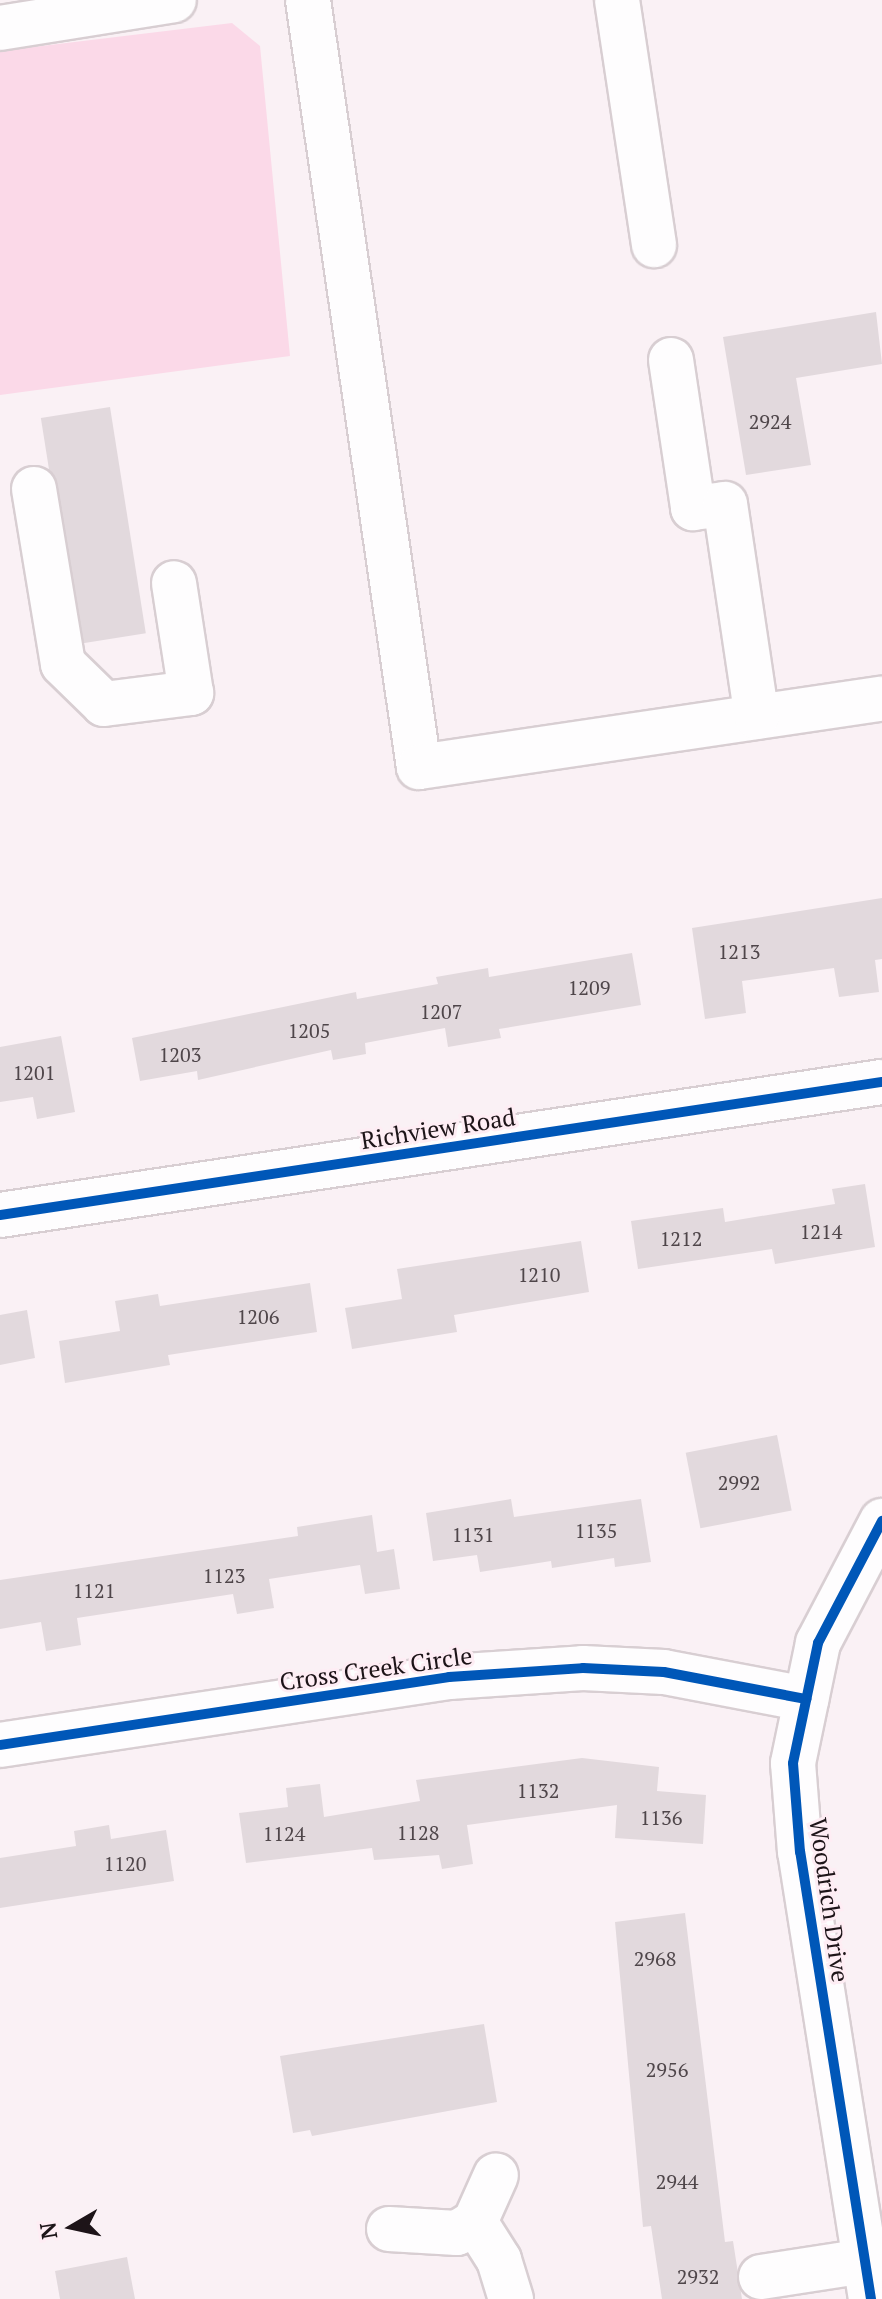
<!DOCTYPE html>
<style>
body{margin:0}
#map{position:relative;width:882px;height:2299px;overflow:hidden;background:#faf1f5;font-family:"PT Serif",serif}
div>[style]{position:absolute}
.green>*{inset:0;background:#fbd9e8}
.building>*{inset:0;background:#e2d9dd;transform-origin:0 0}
.roads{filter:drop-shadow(2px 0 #d8ced2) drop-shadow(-2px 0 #d8ced2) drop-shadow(0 2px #d8ced2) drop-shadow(0 -2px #d8ced2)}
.minor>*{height:44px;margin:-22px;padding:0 22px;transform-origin:22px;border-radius:22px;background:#fefdfe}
.cycleway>*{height:10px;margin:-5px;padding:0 5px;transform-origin:5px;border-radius:5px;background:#0057b8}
span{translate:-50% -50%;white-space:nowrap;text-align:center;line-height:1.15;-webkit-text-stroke:6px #feedf4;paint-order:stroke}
.number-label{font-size:20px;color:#4f464a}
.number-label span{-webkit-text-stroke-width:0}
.street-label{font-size:24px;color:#1d1418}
.north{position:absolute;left:32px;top:2187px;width:80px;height:80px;-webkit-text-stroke:6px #feedf4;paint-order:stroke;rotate:261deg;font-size:22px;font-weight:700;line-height:32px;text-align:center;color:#1d1418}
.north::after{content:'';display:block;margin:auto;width:28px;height:36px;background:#1d1418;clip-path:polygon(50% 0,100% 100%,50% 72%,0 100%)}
</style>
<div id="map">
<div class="green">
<i style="clip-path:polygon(232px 23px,260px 46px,290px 356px,0 395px,0 51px)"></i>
</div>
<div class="building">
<i style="clip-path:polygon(876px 312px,882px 364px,796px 378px,811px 465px,746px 475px,723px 337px)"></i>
<i style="left:110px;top:407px;width:229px;height:70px;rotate:81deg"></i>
<i style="clip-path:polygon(882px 898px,882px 959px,875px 960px,879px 992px,839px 997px,834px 968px,742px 981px,746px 1013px,705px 1019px,692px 928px)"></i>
<i style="clip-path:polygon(632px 953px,641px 1005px,499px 1029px,501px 1038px,448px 1047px,445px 1028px,365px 1043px,366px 1054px,333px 1060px,331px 1050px,198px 1080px,197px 1071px,140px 1081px,132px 1038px,356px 992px,357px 999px,438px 984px,436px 977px,488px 968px,489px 977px)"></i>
<i style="clip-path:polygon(61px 1036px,75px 1112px,37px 1119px,33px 1097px,0 1102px,0 1047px)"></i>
<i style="clip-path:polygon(865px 1184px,875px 1247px,775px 1264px,772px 1249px,638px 1269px,631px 1221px,723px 1208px,725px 1222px,835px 1204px,832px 1189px)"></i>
<i style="clip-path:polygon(581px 1241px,589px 1292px,454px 1315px,457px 1332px,352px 1349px,345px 1308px,402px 1299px,397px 1269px)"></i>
<i style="clip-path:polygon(310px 1283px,317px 1332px,168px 1355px,170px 1365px,65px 1383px,59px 1341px,120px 1331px,115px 1301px,158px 1294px,160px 1306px)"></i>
<i style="clip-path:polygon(27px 1310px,35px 1358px,0 1365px,0 1315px)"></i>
<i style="left:777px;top:1435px;width:77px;height:93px;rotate:79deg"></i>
<i style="clip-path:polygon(511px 1499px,514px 1517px,641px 1499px,651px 1562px,615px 1567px,614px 1558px,552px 1568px,551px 1561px,480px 1572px,477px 1555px,433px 1561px,426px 1513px)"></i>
<i style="clip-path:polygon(372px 1515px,377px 1552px,394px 1549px,400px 1589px,365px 1594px,360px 1565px,269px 1579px,274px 1608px,237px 1614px,233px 1594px,77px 1618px,81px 1645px,46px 1651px,41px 1622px,0 1629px,0 1580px,298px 1536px,297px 1527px)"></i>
<i style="clip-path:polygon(582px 1758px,659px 1767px,657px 1791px,706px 1795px,703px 1844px,615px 1838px,617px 1805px,467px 1825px,473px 1864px,442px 1869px,439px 1855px,374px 1860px,372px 1848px,246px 1863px,239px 1813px,288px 1807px,286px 1788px,320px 1784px,324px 1817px,420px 1801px,416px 1780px)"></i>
<i style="clip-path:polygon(109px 1825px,111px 1839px,166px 1830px,174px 1881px,0 1908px,0 1858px,76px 1846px,74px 1831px)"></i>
<i style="clip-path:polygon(685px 1913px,725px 2242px,733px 2241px,742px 2299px,662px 2299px,651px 2226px,643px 2227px,615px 1922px)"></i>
<i style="clip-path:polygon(484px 2024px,497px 2102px,312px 2136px,310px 2130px,293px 2133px,280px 2056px)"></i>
<i style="clip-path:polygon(127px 2257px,135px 2299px,60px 2299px,55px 2271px)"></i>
</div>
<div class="roads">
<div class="minor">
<i style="left:308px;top:0;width:775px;rotate:81.77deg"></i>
<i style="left:419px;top:767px;width:468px;rotate:-8.4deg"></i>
<i style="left:617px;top:0;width:248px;rotate:81.4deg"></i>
<i style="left:0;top:28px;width:176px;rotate:-9.1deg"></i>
<i style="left:671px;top:360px;width:150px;rotate:81.5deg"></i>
<i style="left:693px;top:508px;width:32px;rotate:-7deg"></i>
<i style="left:725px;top:504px;width:215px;rotate:81.5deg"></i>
<i style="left:34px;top:489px;width:177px;rotate:80.6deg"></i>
<i style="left:63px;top:664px;width:57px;rotate:44.3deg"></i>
<i style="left:104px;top:704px;width:88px;rotate:-7.2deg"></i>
<i style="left:191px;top:693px;width:111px;rotate:-98.8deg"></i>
<i style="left:0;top:1215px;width:892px;rotate:-8.58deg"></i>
<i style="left:0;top:1745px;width:454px;rotate:-8.6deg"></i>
<i style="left:449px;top:1677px;width:134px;rotate:-3.8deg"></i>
<i style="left:583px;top:1668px;width:81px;rotate:2.8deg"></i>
<i style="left:664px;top:1672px;width:145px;rotate:10.8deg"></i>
<i style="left:475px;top:2222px;width:45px;rotate:57.7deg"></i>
<i style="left:499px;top:2260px;width:41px;rotate:72.9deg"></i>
<i style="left:389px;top:2229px;width:68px;rotate:3.4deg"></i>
<i style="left:457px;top:2233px;width:21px;rotate:-31deg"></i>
<i style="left:475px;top:2222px;width:51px;rotate:-65.9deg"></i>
<i style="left:761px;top:2277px;width:105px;rotate:-8.7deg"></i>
<i style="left:871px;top:2299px;width:453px;rotate:-99deg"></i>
<i style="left:800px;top:1852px;width:89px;rotate:-94.5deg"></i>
<i style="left:793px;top:1763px;width:123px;rotate:-78.2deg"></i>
<i style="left:818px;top:1643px;width:138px;rotate:-62.3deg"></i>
</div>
</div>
<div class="cycleway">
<i style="left:0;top:1215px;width:892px;rotate:-8.58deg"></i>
<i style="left:0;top:1745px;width:454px;rotate:-8.6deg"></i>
<i style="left:449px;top:1677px;width:134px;rotate:-3.8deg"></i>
<i style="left:583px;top:1668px;width:81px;rotate:2.8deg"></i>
<i style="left:664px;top:1672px;width:145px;rotate:10.8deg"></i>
<i style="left:871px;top:2299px;width:453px;rotate:-99deg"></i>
<i style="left:800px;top:1852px;width:89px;rotate:-94.5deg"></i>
<i style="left:793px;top:1763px;width:123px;rotate:-78.2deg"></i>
<i style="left:818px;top:1643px;width:138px;rotate:-62.3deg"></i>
</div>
<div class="number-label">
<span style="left:770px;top:421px">2924</span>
<span style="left:739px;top:951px">1213</span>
<span style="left:589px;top:987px">1209</span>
<span style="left:441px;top:1011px">1207</span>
<span style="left:309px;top:1030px">1205</span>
<span style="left:180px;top:1054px">1203</span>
<span style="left:34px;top:1072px">1201</span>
<span style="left:821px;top:1231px">1214</span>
<span style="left:681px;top:1238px">1212</span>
<span style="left:539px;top:1274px">1210</span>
<span style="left:258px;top:1316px">1206</span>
<span style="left:739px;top:1482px">2992</span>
<span style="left:596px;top:1530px">1135</span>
<span style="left:473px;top:1534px">1131</span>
<span style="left:224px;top:1575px">1123</span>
<span style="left:94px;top:1590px">1121</span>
<span style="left:538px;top:1790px">1132</span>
<span style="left:661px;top:1817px">1136</span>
<span style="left:418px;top:1832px">1128</span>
<span style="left:284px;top:1833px">1124</span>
<span style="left:125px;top:1863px">1120</span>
<span style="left:655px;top:1958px">2968</span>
<span style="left:667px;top:2069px">2956</span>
<span style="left:677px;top:2181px">2944</span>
<span style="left:698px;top:2276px">2932</span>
</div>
<div class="street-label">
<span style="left:438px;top:1129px;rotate:-9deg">Richview Road</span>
<span style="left:376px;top:1669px;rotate:-8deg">Cross Creek Circle</span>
<span style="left:829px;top:1900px;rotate:82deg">Woodrich Drive</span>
</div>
<div class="north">N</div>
</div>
